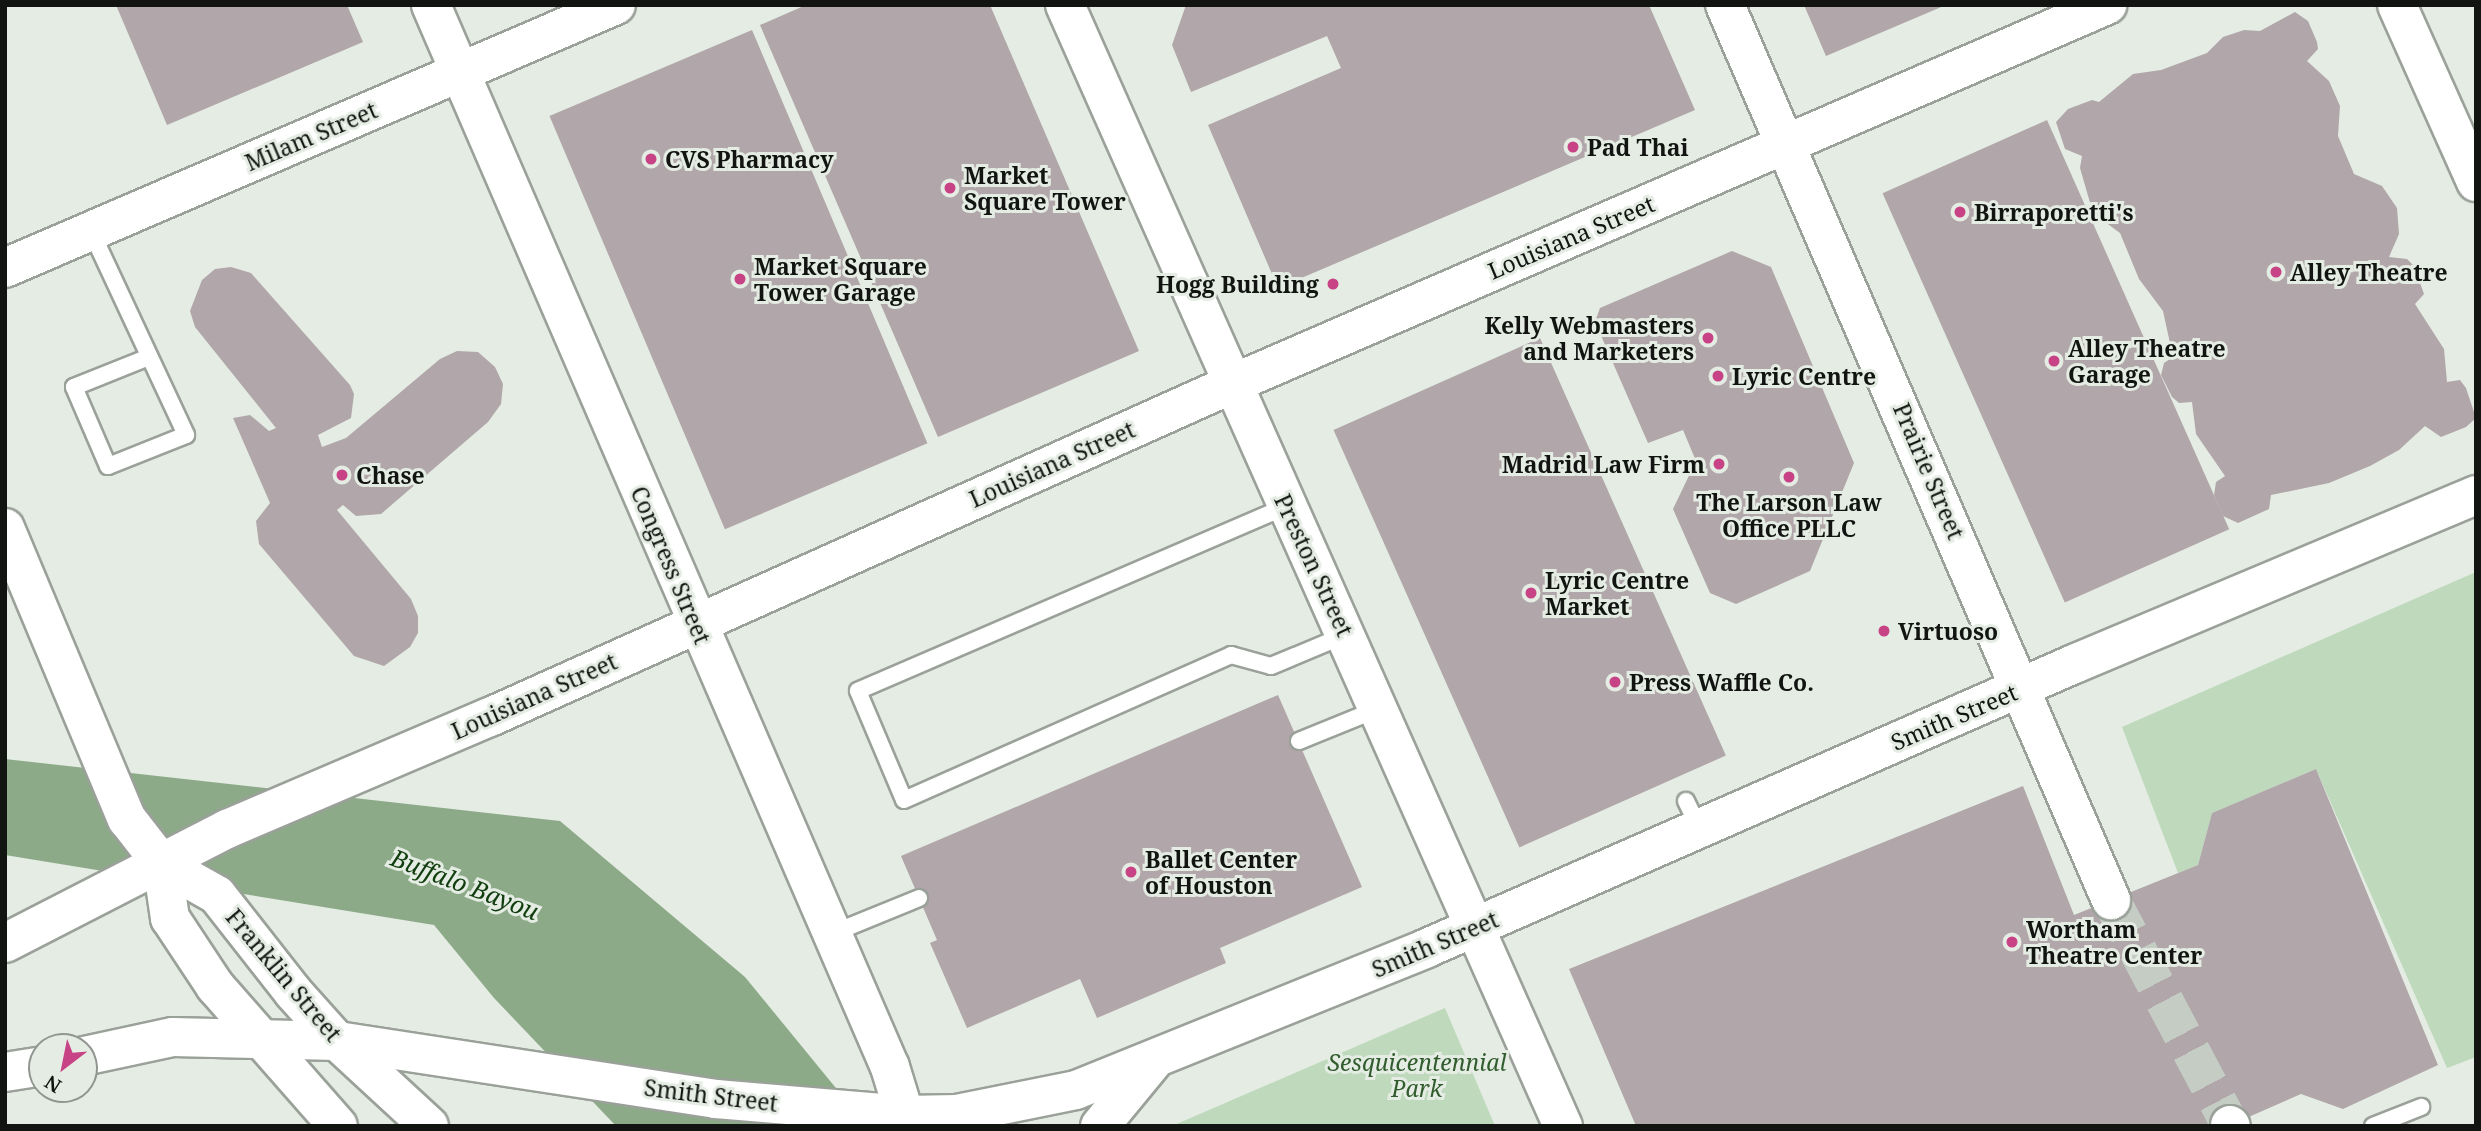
<!DOCTYPE html>
<style>
body{margin:0}
#map{position:relative;width:2481px;height:1131px;overflow:hidden;background:#e4ece3;font-family:"Noto Serif",serif}
div>[style]{position:absolute}
.green>*{inset:0;background:#bed9bb}
.water>*{inset:0;background:#8caa88}
.building>*{inset:0;background:#b1a6aa;transform-origin:0 0}
.secondary-tunnel>*{height:38px;margin-top:-19px;transform-origin:0;background:repeating-linear-gradient(90deg,#c4ccc4 0 38px,transparent 0 57px)}
.roads{filter:drop-shadow(2px 0 #9aa199) drop-shadow(-2px 0 #9aa199) drop-shadow(0 2px #9aa199) drop-shadow(0 -2px #9aa199)}
.lane>*{height:16px;margin:-8px;padding:0 8px;transform-origin:8px;border-radius:8px;background:#fff}
.secondary>*{height:38px;margin:-19px;padding:0 19px;transform-origin:19px;border-radius:19px;background:#fff}
.highway>*{height:38px;margin:-19px;padding:0 19px;transform-origin:19px;border-radius:19px;background:#fff}
.dots>*{width:19px;height:19px;translate:-50% -50%;box-sizing:border-box;border:4px solid #e4ece3;border-radius:50%}
span{translate:-50% -50%;white-space:nowrap;text-align:center;line-height:1.15;-webkit-text-stroke:6px #e4ece3;paint-order:stroke}
.street-label{font-size:23px;color:#111411}
.poi-label{font-size:23px;color:#111411;font-weight:700}
.left{translate:0 -50%;text-align:left}
.right{translate:-100% -50%;text-align:right}
.park-label{font-size:23px;color:#315c2d;font-style:italic}
.water-label{font-size:24px;color:#123e0f;font-style:italic}
.frame{position:absolute;inset:0;border:7px solid #111411;pointer-events:none}
.north{position:absolute;left:28px;top:1033px;width:70px;height:70px;box-sizing:border-box;background:#e4ece3;border:2px solid #90968f;border-radius:50%;rotate:212deg;font-size:19px;font-weight:700;line-height:28px;text-align:center;color:#111411}
.north::after{content:'';display:block;margin:auto;width:24px;height:32px;background:#c84385;clip-path:polygon(50% 0,100% 100%,50% 72%,0 100%)}
</style>
<div id="map">
<div class="green">
<i style="clip-path:polygon(2476px 572px,2476px 1057px,2447px 1068px,2316px 769px,2212px 813px,2198px 865px,2178px 873px,2122px 727px)"></i>
<i style="clip-path:polygon(1445px 1008px,1495px 1126px,1172px 1126px)"></i>
</div>
<div class="water">
<i style="clip-path:polygon(5px 759px,560px 821px,745px 977px,867px 1126px,616px 1126px,494px 998px,434px 925px,5px 855px)"></i>
</div>
<div class="building">
<i style="clip-path:polygon(116px 5px,347px 5px,363px 42px,167px 125px)"></i>
<i style="clip-path:polygon(806px 5px,990px 5px,1139px 351px,938px 437px,760px 25px)"></i>
<i style="clip-path:polygon(1186px 5px,1649px 5px,1695px 110px,1278px 288px,1208px 125px,1341px 68px,1327px 36px,1191px 92px,1172px 45px)"></i>
<i style="clip-path:polygon(1804px 5px,1946px 5px,1826px 56px)"></i>
<i style="clip-path:polygon(2295px 12px,2308px 21px,2317px 42px,2318px 49px,2307px 61px,2329px 81px,2340px 106px,2338px 136px,2354px 174px,2382px 186px,2397px 208px,2399px 234px,2389px 257px,2407px 259px,2414px 266px,2424px 294px,2415px 304px,2444px 349px,2447px 382px,2460px 380px,2466px 388px,2476px 418px,2466px 427px,2441px 437px,2425px 426px,2399px 450px,2370px 466px,2329px 483px,2271px 495px,2269px 509px,2238px 523px,2223px 516px,2214px 495px,2216px 482px,2225px 476px,2196px 434px,2192px 402px,2179px 403px,2172px 397px,2161px 375px,2164px 363px,2173px 357px,2163px 311px,2139px 279px,2120px 233px,2093px 213px,2080px 168px,2082px 156px,2065px 149px,2056px 122px,2068px 109px,2092px 100px,2099px 102px,2133px 74px,2161px 70px,2207px 53px,2223px 37px,2244px 30px,2260px 31px)"></i>
<i style="left:752px;top:30px;width:449px;height:220px;rotate:67deg"></i>
<i style="left:2047px;top:120px;width:448px;height:180px;rotate:66deg"></i>
<i style="clip-path:polygon(1732px 251px,1771px 267px,1854px 463px,1810px 571px,1736px 604px,1710px 593px,1673px 509px,1696px 461px,1683px 430px,1648px 443px,1595px 322px,1600px 308px)"></i>
<i style="clip-path:polygon(231px 267px,251px 273px,350px 385px,354px 394px,351px 418px,318px 435px,322px 447px,346px 438px,440px 359px,457px 351px,478px 352px,495px 367px,503px 384px,501px 404px,488px 422px,381px 514px,356px 516px,343px 505px,337px 510px,411px 599px,418px 616px,418px 633px,410px 647px,384px 666px,354px 656px,259px 544px,256px 521px,270px 503px,233px 418px,250px 415px,269px 431px,276px 428px,195px 327px,190px 311px,202px 280px,215px 269px)"></i>
<i style="left:1540px;top:338px;width:457px;height:226px;rotate:66deg"></i>
<i style="clip-path:polygon(1278px 695px,1362px 887px,1220px 948px,1226px 963px,1097px 1018px,1080px 979px,967px 1028px,930px 943px,937px 940px,901px 856px)"></i>
<i style="clip-path:polygon(2316px 769px,2438px 1065px,2343px 1109px,2301px 1094px,2228px 1126px,1636px 1126px,1569px 969px,2023px 786px,2074px 915px,2198px 865px,2212px 813px)"></i>
</div>
<div class="secondary-tunnel">
<i style="left:2111px;top:900px;width:255px;rotate:62.1deg"></i>
</div>
<div class="roads">
<div class="lane">
<i style="left:91px;top:231px;width:225px;rotate:65deg"></i>
<i style="left:186px;top:435px;width:84px;rotate:158.3deg"></i>
<i style="left:108px;top:466px;width:86px;rotate:-113.3deg"></i>
<i style="left:74px;top:387px;width:81px;rotate:-21.8deg"></i>
<i style="left:1287px;top:506px;width:467px;rotate:156.7deg"></i>
<i style="left:858px;top:691px;width:118px;rotate:67.1deg"></i>
<i style="left:904px;top:800px;width:358px;rotate:-23.9deg"></i>
<i style="left:1231px;top:655px;width:41px;rotate:15.4deg"></i>
<i style="left:1271px;top:666px;width:80px;rotate:-22.7deg"></i>
<i style="left:1299px;top:741px;width:85px;rotate:-22.1deg"></i>
<i style="left:1686px;top:801px;width:30px;rotate:64deg"></i>
<i style="left:831px;top:934px;width:95px;rotate:-22.2deg"></i>
<i style="left:2373px;top:1126px;width:52px;rotate:-21.6deg"></i>
</div>
<div class="secondary">
<i style="left:431px;top:5px;width:1157px;rotate:66.63deg"></i>
<i style="left:890px;top:1067px;width:62px;rotate:73deg"></i>
<i style="left:1065px;top:5px;width:1227px;rotate:66.05deg"></i>
<i style="left:1725px;top:5px;width:975px;rotate:66.67deg"></i>
<i style="left:2397px;top:5px;width:194px;rotate:65.9deg"></i>
<i style="left:5px;top:268px;width:665px;rotate:-23.29deg"></i>
<i style="left:5px;top:528px;width:316px;rotate:67.3deg"></i>
<i style="left:127px;top:819px;width:57px;rotate:52.1deg"></i>
<i style="left:162px;top:864px;width:63px;rotate:29.4deg"></i>
<i style="left:217px;top:895px;width:123px;rotate:51.9deg"></i>
<i style="left:293px;top:992px;width:66px;rotate:48.1deg"></i>
<i style="left:337px;top:1041px;width:125px;rotate:42.7deg"></i>
<i style="left:162px;top:864px;width:55px;rotate:81.6deg"></i>
<i style="left:170px;top:918px;width:82px;rotate:56.5deg"></i>
<i style="left:215px;top:986px;width:186px;rotate:48.7deg"></i>
<i style="left:5px;top:943px;width:250px;rotate:-27.2deg"></i>
<i style="left:227px;top:829px;width:286px;rotate:-23.1deg"></i>
<i style="left:490px;top:717px;width:813px;rotate:-24.17deg"></i>
<i style="left:1232px;top:384px;width:954px;rotate:-23.42deg"></i>
<i style="left:337px;top:1041px;width:383px;rotate:8.7deg"></i>
<i style="left:716px;top:1099px;width:190px;rotate:4.8deg"></i>
<i style="left:905px;top:1115px;width:52px;rotate:-1.1deg"></i>
<i style="left:957px;top:1114px;width:121px;rotate:-11.4deg"></i>
<i style="left:1076px;top:1090px;width:379px;rotate:-22deg"></i>
<i style="left:1427px;top:948px;width:707px;rotate:-23.7deg"></i>
<i style="left:2074px;top:664px;width:436px;rotate:-22.8deg"></i>
<i style="left:2230px;top:1125px;width:1px;rotate:45deg"></i>
<i style="left:1100px;top:1126px;width:82px;rotate:-50.5deg"></i>
</div>
<div class="highway">
<i style="left:84px;top:1056px;width:91px;rotate:-12.1deg"></i>
<i style="left:173px;top:1037px;width:164px;rotate:1.4deg"></i>
<i style="left:5px;top:1072px;width:37px;rotate:-9deg"></i>
</div>
</div>
<div class="dots">
<i style="left:1573px;top:147px;background:#c84385"></i>
<i style="left:651px;top:159px;background:#c84385"></i>
<i style="left:950px;top:188px;background:#c84385"></i>
<i style="left:1960px;top:212px;background:#c84385"></i>
<i style="left:2276px;top:272px;background:#c84385"></i>
<i style="left:740px;top:279px;background:#c84385"></i>
<i style="left:1333px;top:284px;background:#c84385"></i>
<i style="left:1708px;top:338px;background:#c84385"></i>
<i style="left:2054px;top:361px;background:#c84385"></i>
<i style="left:1718px;top:376px;background:#c84385"></i>
<i style="left:1719px;top:464px;background:#c84385"></i>
<i style="left:342px;top:475px;background:#c84385"></i>
<i style="left:1789px;top:477px;background:#c84385"></i>
<i style="left:1531px;top:593px;background:#c84385"></i>
<i style="left:1884px;top:631px;background:#c84385"></i>
<i style="left:1615px;top:682px;background:#c84385"></i>
<i style="left:1131px;top:872px;background:#c84385"></i>
<i style="left:2012px;top:942px;background:#c84385"></i>
</div>
<div class="street-label">
<span style="left:311px;top:136px;rotate:-23deg">Milam Street</span>
<span style="left:1571px;top:237px;rotate:-23deg">Louisiana Street</span>
<span style="left:1052px;top:464px;rotate:-24deg">Louisiana Street</span>
<span style="left:1929px;top:471px;rotate:67deg">Prairie Street</span>
<span style="left:671px;top:565px;rotate:67deg">Congress Street</span>
<span style="left:1314px;top:565px;rotate:65deg">Preston Street</span>
<span style="left:534px;top:696px;rotate:-24deg">Louisiana Street</span>
<span style="left:1954px;top:717px;rotate:-23deg">Smith Street</span>
<span style="left:1435px;top:944px;rotate:-23deg">Smith Street</span>
<span style="left:284px;top:975px;rotate:50deg">Franklin Street</span>
<span style="left:711px;top:1095px;rotate:7deg">Smith Street</span>
</div>
<div class="poi-label">
<span class="left" style="left:1587px;top:147px">Pad Thai</span>
<span class="left" style="left:665px;top:159px">CVS Pharmacy</span>
<span class="left" style="left:964px;top:188px">Market<br>Square Tower</span>
<span class="left" style="left:1974px;top:212px">Birraporetti's</span>
<span class="left" style="left:754px;top:279px">Market Square<br>Tower Garage</span>
<span class="left" style="left:2290px;top:272px">Alley Theatre</span>
<span class="right" style="left:1319px;top:284px">Hogg Building</span>
<span class="right" style="left:1694px;top:338px">Kelly Webmasters<br>and Marketers</span>
<span class="left" style="left:2068px;top:361px">Alley Theatre<br>Garage</span>
<span class="left" style="left:1732px;top:376px">Lyric Centre</span>
<span class="right" style="left:1705px;top:464px">Madrid Law Firm</span>
<span class="left" style="left:356px;top:475px">Chase</span>
<span style="left:1789px;top:515px">The Larson Law<br>Office PLLC</span>
<span class="left" style="left:1545px;top:593px">Lyric Centre<br>Market</span>
<span class="left" style="left:1898px;top:631px">Virtuoso</span>
<span class="left" style="left:1629px;top:682px">Press Waffle Co.</span>
<span class="left" style="left:1145px;top:872px">Ballet Center<br>of Houston</span>
<span class="left" style="left:2026px;top:942px">Wortham<br>Theatre Center</span>
</div>
<div class="park-label">
<span style="left:1417px;top:1075px">Sesquicentennial<br>Park</span>
</div>
<div class="water-label">
<span style="left:465px;top:884px;rotate:21deg">Buffalo Bayou</span>
</div>
<div class="frame"></div>
<div class="north">N</div>
</div>
